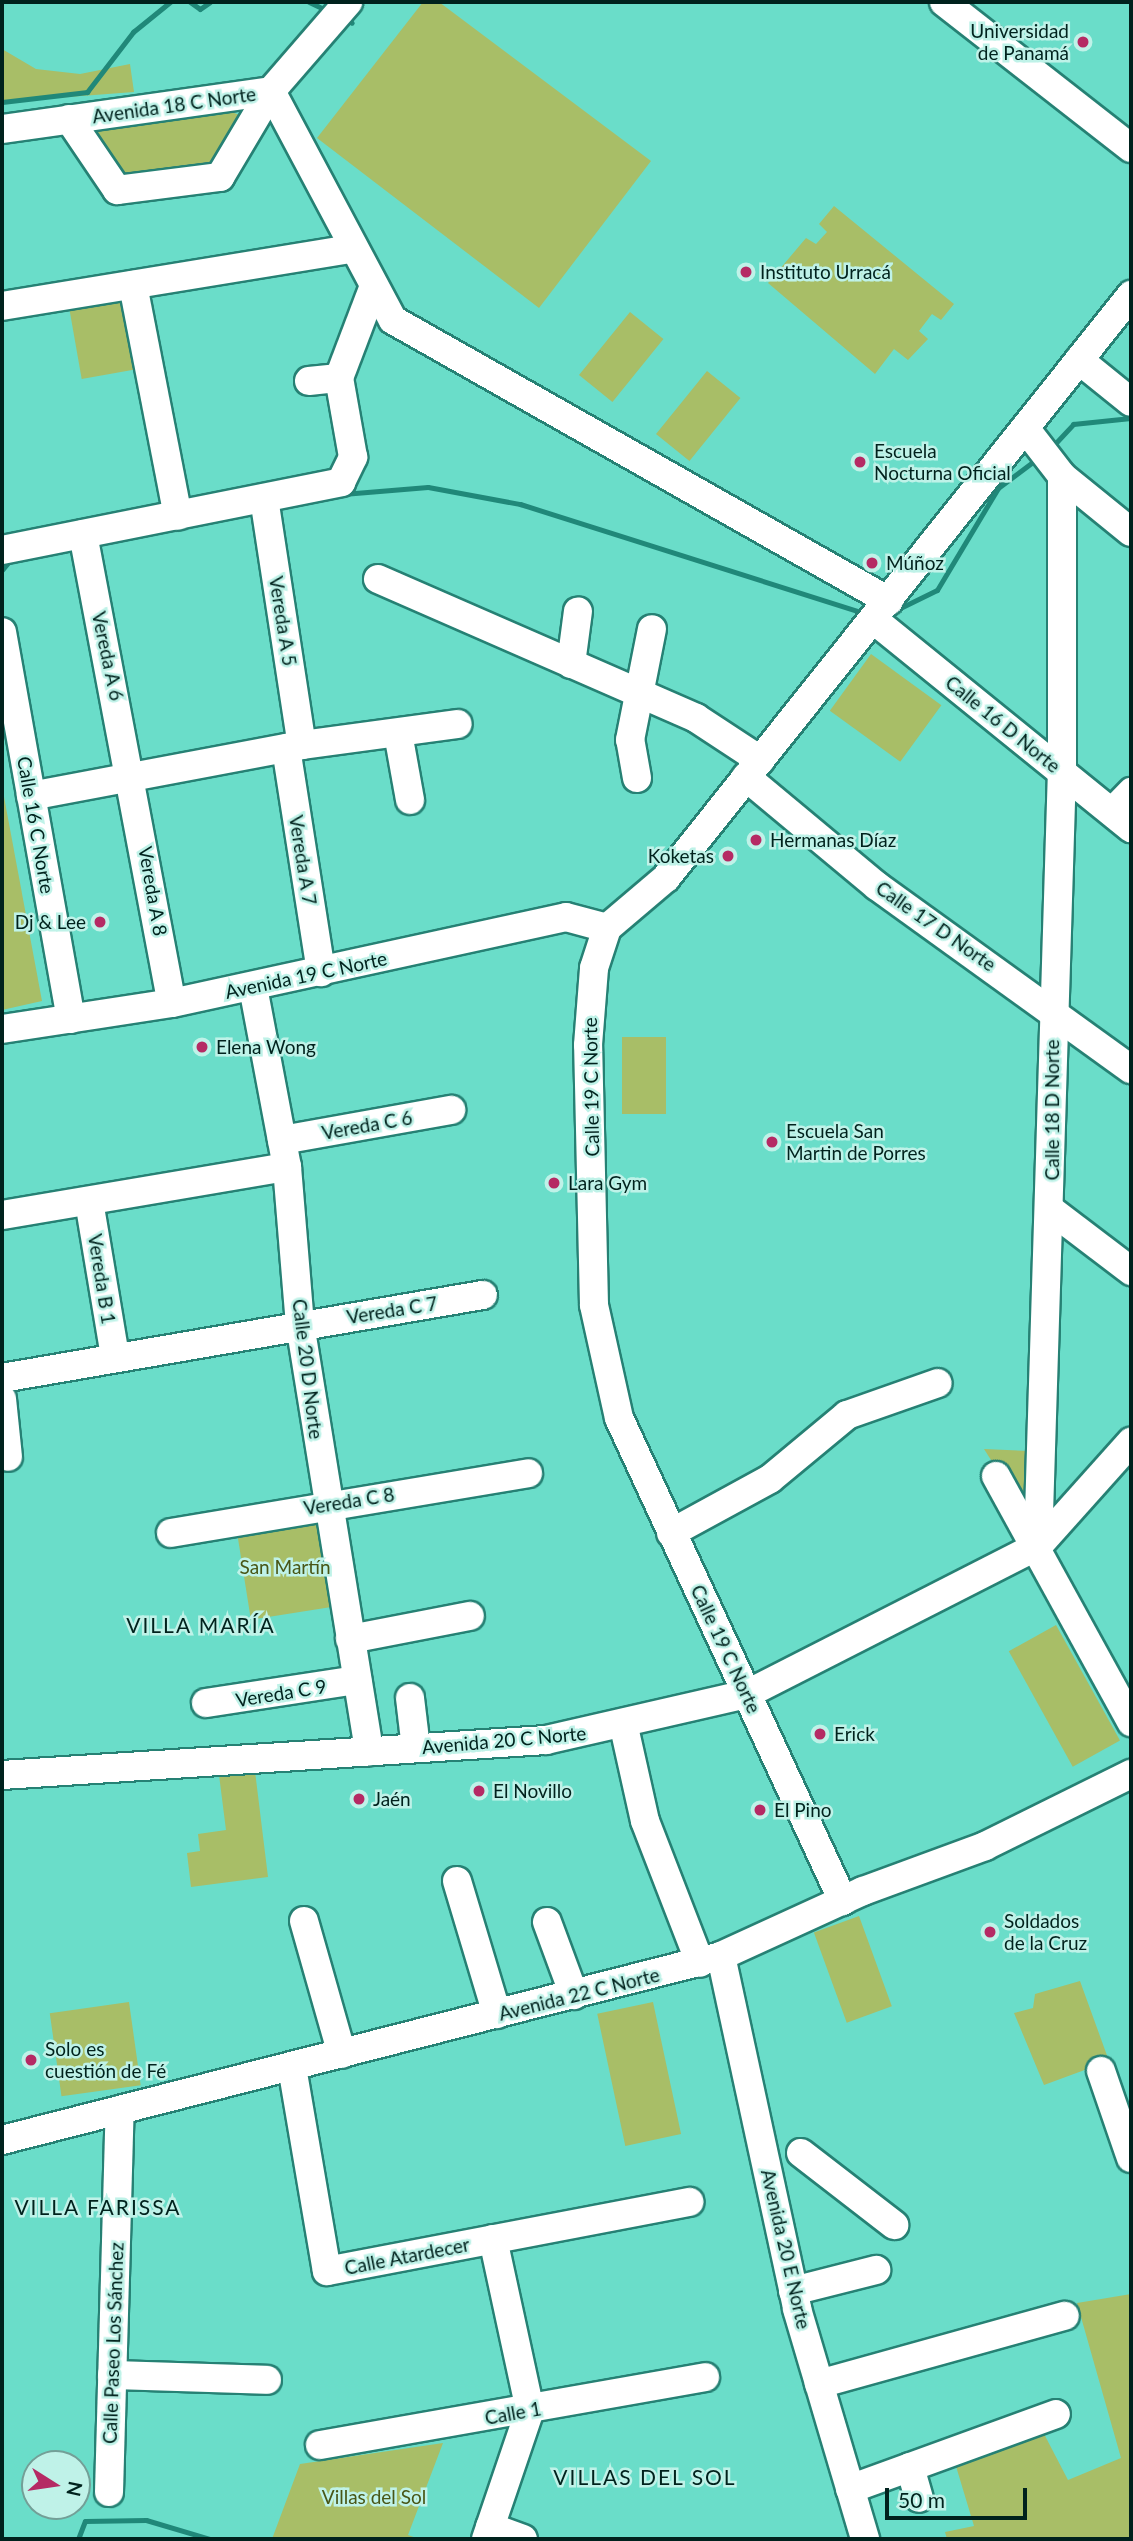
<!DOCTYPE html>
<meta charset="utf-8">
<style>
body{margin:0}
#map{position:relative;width:1133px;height:2541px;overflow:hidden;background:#6addc9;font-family:Lato,sans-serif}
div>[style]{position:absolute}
.green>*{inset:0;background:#a8be67;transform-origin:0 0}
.stream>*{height:5px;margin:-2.5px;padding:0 2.5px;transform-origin:2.5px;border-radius:2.5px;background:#208879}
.roads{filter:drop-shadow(2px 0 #268174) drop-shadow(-2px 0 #268174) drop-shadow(0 2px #268174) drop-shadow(0 -2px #268174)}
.minor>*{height:28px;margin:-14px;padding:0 14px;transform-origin:14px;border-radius:14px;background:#fff}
.dots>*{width:19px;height:19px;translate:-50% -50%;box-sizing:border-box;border:4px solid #bff2e8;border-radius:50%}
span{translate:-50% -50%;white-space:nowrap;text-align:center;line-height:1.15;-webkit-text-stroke:5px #bff2e8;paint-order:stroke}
.poi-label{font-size:19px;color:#00221d}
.right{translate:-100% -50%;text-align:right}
.left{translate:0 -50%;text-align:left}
.street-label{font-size:19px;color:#00221d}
.park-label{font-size:19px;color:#485616}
.neighbourhood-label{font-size:21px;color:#00221d;letter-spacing:2px}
.frame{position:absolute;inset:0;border:4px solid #00221d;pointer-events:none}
.north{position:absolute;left:21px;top:2450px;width:70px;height:70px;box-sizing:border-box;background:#bff2e8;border:2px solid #739f97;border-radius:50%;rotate:102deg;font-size:19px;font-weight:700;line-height:28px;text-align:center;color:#00221d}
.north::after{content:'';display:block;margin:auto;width:24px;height:32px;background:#b52a64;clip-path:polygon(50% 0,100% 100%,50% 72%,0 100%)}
.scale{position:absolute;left:885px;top:2488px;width:142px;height:32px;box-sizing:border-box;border:4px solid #00221d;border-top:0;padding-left:9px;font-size:21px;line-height:24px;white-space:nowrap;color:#00221d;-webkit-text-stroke:5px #bff2e8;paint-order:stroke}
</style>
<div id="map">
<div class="green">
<i style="clip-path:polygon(423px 2px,439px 2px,651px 161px,539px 308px,317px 138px)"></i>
<i style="clip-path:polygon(2px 49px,36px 69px,80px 74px,130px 64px,134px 92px,2px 102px)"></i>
<i style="clip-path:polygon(225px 110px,240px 115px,207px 170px,116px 179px,77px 121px)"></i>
<i style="clip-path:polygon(834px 206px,954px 304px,941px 320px,932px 314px,919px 331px,928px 339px,908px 360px,894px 349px,875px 374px,768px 283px,806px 238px,816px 244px,827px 232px,819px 224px)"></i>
<i style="left:131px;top:290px;width:79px;height:64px;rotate:80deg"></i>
<i style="left:630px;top:312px;width:43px;height:81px;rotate:39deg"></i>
<i style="left:707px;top:371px;width:43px;height:81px;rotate:39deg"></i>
<i style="left:871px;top:654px;width:87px;height:70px;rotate:36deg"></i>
<i style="clip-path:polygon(2px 786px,42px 1001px,2px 1010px)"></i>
<i style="left:622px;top:1037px;width:44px;height:77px"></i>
<i style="clip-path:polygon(984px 1449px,1030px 1451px,1026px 1515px)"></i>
<i style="left:318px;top:1513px;width:95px;height:83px;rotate:81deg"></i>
<i style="left:1056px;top:1625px;width:132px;height:54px;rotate:61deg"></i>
<i style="clip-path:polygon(254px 1763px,268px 1877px,191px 1887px,187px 1853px,200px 1851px,198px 1834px,226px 1830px,218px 1767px)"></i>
<i style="left:859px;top:1916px;width:96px;height:48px;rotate:70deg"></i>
<i style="clip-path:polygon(1080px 1981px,1109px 2061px,1044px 2085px,1014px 2013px,1033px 2008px,1035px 1994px)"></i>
<i style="left:129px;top:2002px;width:84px;height:80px;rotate:82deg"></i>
<i style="left:653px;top:2002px;width:135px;height:57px;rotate:78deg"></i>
<i style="clip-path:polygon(1131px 2294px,1131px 2539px,947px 2539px,945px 2532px,974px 2526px,955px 2463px,1042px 2430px,1068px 2480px,1121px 2458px,1077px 2303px)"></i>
<i style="clip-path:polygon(443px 2443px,408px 2535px,419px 2539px,272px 2539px,300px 2464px)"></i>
</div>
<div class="stream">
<i style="left:190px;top:2px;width:12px;rotate:35deg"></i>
<i style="left:200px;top:9px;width:12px;rotate:-35deg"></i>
<i style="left:309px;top:2px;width:14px;rotate:25deg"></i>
<i style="left:351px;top:22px;width:1px;rotate:45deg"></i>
<i style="left:2px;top:102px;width:86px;rotate:-6.7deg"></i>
<i style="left:87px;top:92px;width:76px;rotate:-52.5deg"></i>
<i style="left:133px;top:32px;width:48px;rotate:-39deg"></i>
<i style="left:1051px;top:448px;width:33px;rotate:-47deg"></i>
<i style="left:1073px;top:424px;width:58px;rotate:-5.9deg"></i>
<i style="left:343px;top:494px;width:85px;rotate:-4.7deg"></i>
<i style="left:428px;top:487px;width:94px;rotate:10.5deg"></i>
<i style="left:520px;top:504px;width:361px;rotate:17.6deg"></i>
<i style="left:2px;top:570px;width:14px;rotate:-51deg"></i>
<i style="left:892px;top:612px;width:50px;rotate:-26.1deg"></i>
<i style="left:937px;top:590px;width:119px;rotate:-59.1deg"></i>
<i style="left:998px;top:488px;width:50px;rotate:-36.9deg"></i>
<i style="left:78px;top:2539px;width:19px;rotate:-69deg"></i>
<i style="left:85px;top:2521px;width:61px;rotate:-0.9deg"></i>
<i style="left:146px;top:2520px;width:67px;rotate:16.5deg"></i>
</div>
<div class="roads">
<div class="minor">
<i style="left:944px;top:2px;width:237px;rotate:38deg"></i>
<i style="left:271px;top:91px;width:259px;rotate:62deg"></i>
<i style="left:393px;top:320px;width:570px;rotate:29.53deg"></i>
<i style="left:69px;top:119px;width:86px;rotate:55.9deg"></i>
<i style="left:117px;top:190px;width:104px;rotate:-7.2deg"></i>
<i style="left:220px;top:177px;width:100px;rotate:-59.3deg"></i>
<i style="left:271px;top:91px;width:118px;rotate:-49.1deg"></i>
<i style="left:2px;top:129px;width:272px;rotate:-8deg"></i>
<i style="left:133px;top:285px;width:235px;rotate:79deg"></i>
<i style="left:2px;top:306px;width:353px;rotate:-9.3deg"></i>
<i style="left:1079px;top:360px;width:67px;rotate:38.9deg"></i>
<i style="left:309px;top:381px;width:30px;rotate:-6deg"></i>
<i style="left:339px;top:378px;width:98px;rotate:-69.2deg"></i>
<i style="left:1025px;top:428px;width:61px;rotate:52.4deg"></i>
<i style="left:1062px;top:476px;width:89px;rotate:39.1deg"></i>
<i style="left:264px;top:498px;width:250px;rotate:81.3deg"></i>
<i style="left:83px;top:534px;width:477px;rotate:79.3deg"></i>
<i style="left:2px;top:550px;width:346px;rotate:-11.3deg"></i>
<i style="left:341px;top:482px;width:28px;rotate:-64deg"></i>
<i style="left:353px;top:457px;width:80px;rotate:-100deg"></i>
<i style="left:378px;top:579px;width:347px;rotate:23.6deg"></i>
<i style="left:696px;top:718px;width:77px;rotate:33.3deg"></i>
<i style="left:874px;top:620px;width:331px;rotate:39deg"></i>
<i style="left:2px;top:632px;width:393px;rotate:79.9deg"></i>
<i style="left:571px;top:664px;width:53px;rotate:-82.5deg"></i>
<i style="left:398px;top:733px;width:68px;rotate:79.8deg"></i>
<i style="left:286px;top:748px;width:227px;rotate:81.1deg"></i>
<i style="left:746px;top:777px;width:170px;rotate:39.8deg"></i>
<i style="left:877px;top:886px;width:313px;rotate:35.8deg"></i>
<i style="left:637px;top:778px;width:39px;rotate:-100deg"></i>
<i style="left:630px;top:740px;width:113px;rotate:-78.8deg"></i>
<i style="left:31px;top:796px;width:276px;rotate:-10.7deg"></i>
<i style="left:302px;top:745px;width:157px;rotate:-7.7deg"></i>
<i style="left:1112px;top:812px;width:28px;rotate:-46deg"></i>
<i style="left:253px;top:987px;width:183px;rotate:79.3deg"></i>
<i style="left:287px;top:1167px;width:158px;rotate:85.3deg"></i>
<i style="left:300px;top:1324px;width:433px;rotate:80.8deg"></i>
<i style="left:2px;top:1029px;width:172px;rotate:-8.7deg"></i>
<i style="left:172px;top:1003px;width:403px;rotate:-12.3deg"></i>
<i style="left:566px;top:917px;width:42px;rotate:15deg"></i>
<i style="left:282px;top:1140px;width:172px;rotate:-10.1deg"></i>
<i style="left:89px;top:1201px;width:158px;rotate:80.5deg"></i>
<i style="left:1051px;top:1210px;width:101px;rotate:37.3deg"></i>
<i style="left:2px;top:1215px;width:289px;rotate:-9.6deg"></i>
<i style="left:2px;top:1378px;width:488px;rotate:-9.8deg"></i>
<i style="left:2px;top:1399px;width:58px;rotate:84.1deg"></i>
<i style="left:996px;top:1476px;width:281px;rotate:61.2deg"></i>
<i style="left:171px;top:1533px;width:362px;rotate:-9.5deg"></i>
<i style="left:671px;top:1533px;width:113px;rotate:-28.6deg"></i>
<i style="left:770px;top:1479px;width:100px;rotate:-39.7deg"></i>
<i style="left:847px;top:1415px;width:96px;rotate:-19.4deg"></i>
<i style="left:1038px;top:1546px;width:775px;rotate:-88.23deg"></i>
<i style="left:1062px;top:771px;width:295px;rotate:-90deg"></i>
<i style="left:350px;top:1639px;width:122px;rotate:-10.9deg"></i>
<i style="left:410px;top:1698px;width:50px;rotate:83.2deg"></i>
<i style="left:206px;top:1703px;width:153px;rotate:-8.7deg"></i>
<i style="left:624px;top:1727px;width:96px;rotate:77.4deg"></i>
<i style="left:645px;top:1821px;width:152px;rotate:68.8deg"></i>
<i style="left:2px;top:1775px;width:545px;rotate:-3.68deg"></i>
<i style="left:546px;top:1740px;width:206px;rotate:-12.9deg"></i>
<i style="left:747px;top:1694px;width:326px;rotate:-27deg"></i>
<i style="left:1038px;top:1546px;width:140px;rotate:-48.2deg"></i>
<i style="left:457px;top:1881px;width:139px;rotate:73.3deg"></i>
<i style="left:843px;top:1901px;width:532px;rotate:-114.88deg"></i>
<i style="left:619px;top:1418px;width:116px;rotate:-102.5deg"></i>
<i style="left:594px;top:1305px;width:260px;rotate:-91.3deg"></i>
<i style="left:588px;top:1045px;width:77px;rotate:-85.5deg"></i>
<i style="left:594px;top:968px;width:42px;rotate:-72deg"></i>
<i style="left:607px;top:928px;width:77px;rotate:-40.3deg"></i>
<i style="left:666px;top:878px;width:746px;rotate:-51.42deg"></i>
<i style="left:304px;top:1921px;width:138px;rotate:74.1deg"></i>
<i style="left:547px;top:1922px;width:78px;rotate:69.7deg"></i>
<i style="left:721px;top:1956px;width:361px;rotate:77.8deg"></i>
<i style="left:797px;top:2309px;width:240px;rotate:73.5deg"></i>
<i style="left:292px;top:2067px;width:207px;rotate:80.3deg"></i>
<i style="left:327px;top:2271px;width:369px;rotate:-10.8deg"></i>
<i style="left:1101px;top:2071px;width:92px;rotate:71deg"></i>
<i style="left:2px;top:2140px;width:742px;rotate:-14.35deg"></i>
<i style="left:721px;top:1956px;width:156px;rotate:-24.6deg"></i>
<i style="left:863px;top:1891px;width:130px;rotate:-20.2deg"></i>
<i style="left:985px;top:1846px;width:163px;rotate:-26.3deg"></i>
<i style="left:801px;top:2153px;width:118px;rotate:37.7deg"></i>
<i style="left:793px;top:2291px;width:86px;rotate:-14.2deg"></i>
<i style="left:112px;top:2375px;width:155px;rotate:1.8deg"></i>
<i style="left:819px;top:2384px;width:255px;rotate:-15.5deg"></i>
<i style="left:320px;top:2445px;width:391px;rotate:-10deg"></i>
<i style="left:910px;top:2467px;width:32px;rotate:74deg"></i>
<i style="left:850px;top:2489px;width:219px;rotate:-20deg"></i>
<i style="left:109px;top:2492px;width:382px;rotate:-88.4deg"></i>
<i style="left:490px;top:2527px;width:35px;rotate:20deg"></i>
<i style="left:486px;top:2539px;width:136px;rotate:-71.2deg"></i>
<i style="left:530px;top:2410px;width:175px;rotate:-102.2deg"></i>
</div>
</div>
<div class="dots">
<i style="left:1083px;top:42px;background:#b52a64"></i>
<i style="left:746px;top:272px;background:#b52a64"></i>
<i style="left:860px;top:462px;background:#b52a64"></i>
<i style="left:872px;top:563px;background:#b52a64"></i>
<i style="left:756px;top:840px;background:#b52a64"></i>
<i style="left:728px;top:856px;background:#b52a64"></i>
<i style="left:100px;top:922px;background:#b52a64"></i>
<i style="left:202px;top:1047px;background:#b52a64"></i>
<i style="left:772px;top:1142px;background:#b52a64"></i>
<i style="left:554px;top:1183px;background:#b52a64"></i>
<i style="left:820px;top:1734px;background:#b52a64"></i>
<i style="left:479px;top:1791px;background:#b52a64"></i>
<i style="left:359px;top:1799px;background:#b52a64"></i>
<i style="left:760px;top:1810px;background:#b52a64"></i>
<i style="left:990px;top:1932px;background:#b52a64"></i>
<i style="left:31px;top:2060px;background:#b52a64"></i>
</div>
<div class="poi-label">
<span class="right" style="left:1069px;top:42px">Universidad<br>de Panamá</span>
<span class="left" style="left:760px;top:272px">Instituto Urracá</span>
<span class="left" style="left:874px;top:462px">Escuela<br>Nocturna Oficial</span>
<span class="left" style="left:886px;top:563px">Múñoz</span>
<span class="left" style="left:770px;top:840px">Hermanas Díaz</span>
<span class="right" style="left:714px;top:856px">Koketas</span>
<span class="right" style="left:86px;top:922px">Dj &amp; Lee</span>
<span class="left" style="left:216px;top:1047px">Elena Wong</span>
<span class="left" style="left:786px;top:1142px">Escuela San<br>Martin de Porres</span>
<span class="left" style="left:568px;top:1183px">Lara Gym</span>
<span class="left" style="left:834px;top:1734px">Erick</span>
<span class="left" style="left:493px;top:1791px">El Novillo</span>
<span class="left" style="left:373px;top:1799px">Jaén</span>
<span class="left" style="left:774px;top:1810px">El Pino</span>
<span class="left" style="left:1004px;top:1932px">Soldados<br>de la Cruz</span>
<span class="left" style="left:45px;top:2060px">Solo es<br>cuestión de Fé</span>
</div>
<div class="street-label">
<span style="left:174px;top:105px;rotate:-8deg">Avenida 18 C Norte</span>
<span style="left:283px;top:621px;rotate:81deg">Vereda A 5</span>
<span style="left:108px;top:656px;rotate:78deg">Vereda A 6</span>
<span style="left:1003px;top:724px;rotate:39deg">Calle 16 D Norte</span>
<span style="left:36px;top:825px;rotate:80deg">Calle 16 C Norte</span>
<span style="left:303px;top:860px;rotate:81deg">Vereda A 7</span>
<span style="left:153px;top:891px;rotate:80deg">Vereda A 8</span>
<span style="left:936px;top:926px;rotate:35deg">Calle 17 D Norte</span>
<span style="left:306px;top:975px;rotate:-12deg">Avenida 19 C Norte</span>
<span style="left:591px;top:1087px;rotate:-91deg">Calle 19 C Norte</span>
<span style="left:1052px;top:1110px;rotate:-90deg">Calle 18 D Norte</span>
<span style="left:367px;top:1125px;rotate:-10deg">Vereda C 6</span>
<span style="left:102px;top:1279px;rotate:81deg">Vereda B 1</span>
<span style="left:392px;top:1310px;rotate:-9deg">Vereda C 7</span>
<span style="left:308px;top:1369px;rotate:83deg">Calle 20 D Norte</span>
<span style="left:349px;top:1501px;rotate:-9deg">Vereda C 8</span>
<span style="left:726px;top:1649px;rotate:65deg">Calle 19 C Norte</span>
<span style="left:281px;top:1693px;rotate:-9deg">Vereda C 9</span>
<span style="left:504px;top:1740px;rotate:-5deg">Avenida 20 C Norte</span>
<span style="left:579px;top:1994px;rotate:-14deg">Avenida 22 C Norte</span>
<span style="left:786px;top:2249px;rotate:77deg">Avenida 20 E Norte</span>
<span style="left:407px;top:2256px;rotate:-11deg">Calle Atardecer</span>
<span style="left:113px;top:2343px;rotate:-88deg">Calle Paseo Los Sánchez</span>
<span style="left:513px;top:2413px;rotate:-10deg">Calle 1</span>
</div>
<div class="park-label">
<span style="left:285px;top:1567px">San Martín</span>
<span style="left:374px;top:2497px">Villas del Sol</span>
</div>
<div class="neighbourhood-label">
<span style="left:201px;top:1625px">VILLA MARÍA</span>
<span style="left:98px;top:2207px">VILLA FARISSA</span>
<span style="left:645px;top:2477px">VILLAS DEL SOL</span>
</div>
<div class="frame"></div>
<div class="north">N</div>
<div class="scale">50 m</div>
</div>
